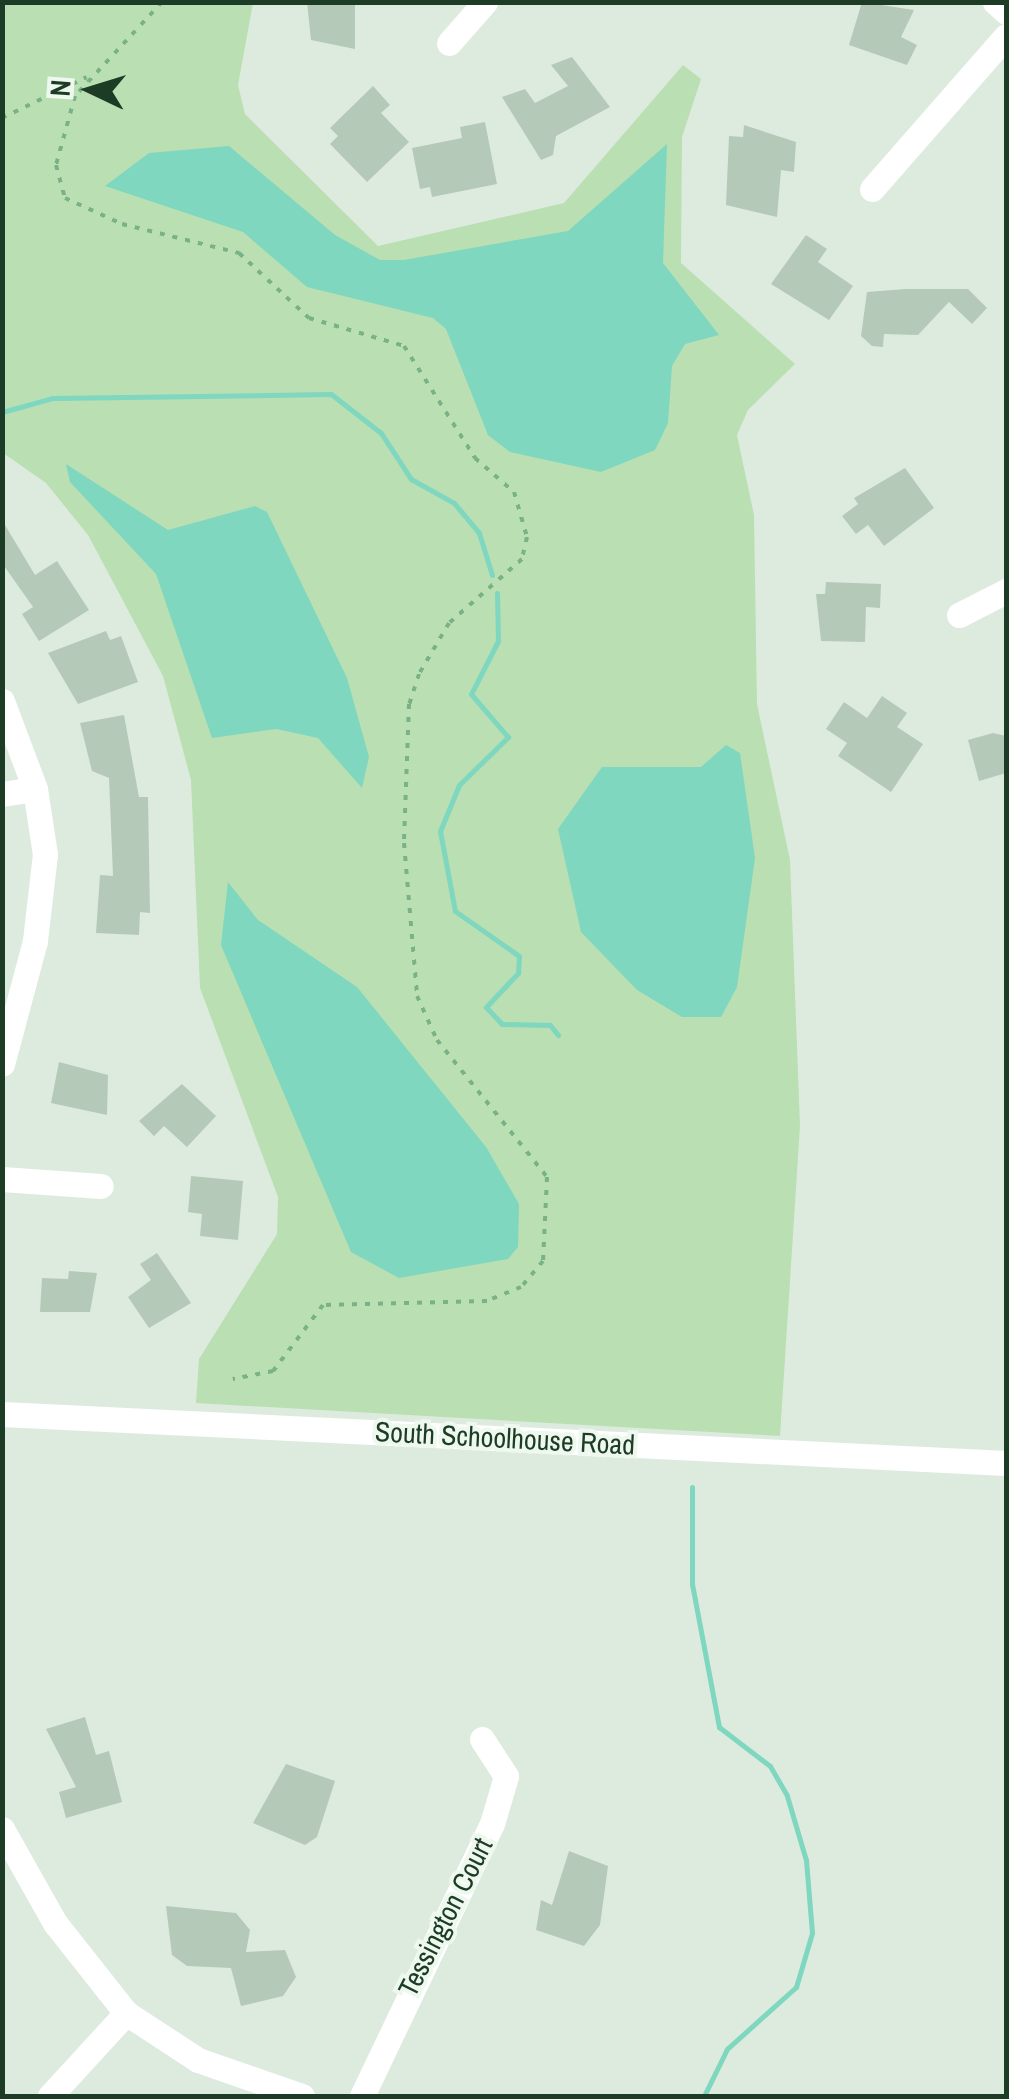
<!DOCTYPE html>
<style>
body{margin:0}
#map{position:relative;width:1009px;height:2099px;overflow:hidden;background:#ddebdf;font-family:"Archivo Narrow",sans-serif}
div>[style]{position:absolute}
.green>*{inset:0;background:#badfb3}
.water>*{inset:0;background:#7ed7be}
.stream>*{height:5px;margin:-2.5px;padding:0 2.5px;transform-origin:2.5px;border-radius:2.5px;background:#7ed7be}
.building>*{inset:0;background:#b5c9b9}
.path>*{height:4px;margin-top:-2px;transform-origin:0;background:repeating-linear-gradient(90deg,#7ab288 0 5px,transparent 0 13px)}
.minor>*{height:25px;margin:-12.5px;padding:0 12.5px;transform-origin:12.5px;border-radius:12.5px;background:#fff}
span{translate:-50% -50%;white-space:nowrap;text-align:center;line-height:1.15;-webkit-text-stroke:8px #eef8ee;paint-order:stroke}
.street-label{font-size:28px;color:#1d3c26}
.frame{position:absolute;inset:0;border:5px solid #1d3c26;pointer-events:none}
.north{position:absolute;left:40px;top:40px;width:100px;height:100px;-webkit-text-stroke:8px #eef8ee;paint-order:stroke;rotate:274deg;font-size:28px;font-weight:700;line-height:40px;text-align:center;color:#1d3c26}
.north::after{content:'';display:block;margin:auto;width:35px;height:45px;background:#1d3c26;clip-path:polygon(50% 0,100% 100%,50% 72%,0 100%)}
</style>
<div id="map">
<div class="green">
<i style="clip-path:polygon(3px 3px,253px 3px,238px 85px,245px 114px,378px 246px,564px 203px,683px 65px,701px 79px,682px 137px,681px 263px,795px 364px,748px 410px,737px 435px,754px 515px,757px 704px,790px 860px,800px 1126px,780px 1436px,196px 1403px,199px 1359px,277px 1234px,278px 1197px,200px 988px,191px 780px,163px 676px,88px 535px,46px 483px,3px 453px)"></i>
</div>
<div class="water">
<i style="clip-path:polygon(667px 144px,663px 263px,719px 335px,685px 344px,672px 366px,668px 423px,655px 450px,601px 472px,510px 452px,488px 435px,446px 329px,433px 318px,307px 287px,243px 232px,105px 186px,149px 153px,229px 146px,335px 235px,380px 260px,404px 260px,568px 231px)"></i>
<i style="clip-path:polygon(66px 464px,168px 530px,255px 506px,267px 512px,347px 678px,369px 757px,362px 788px,318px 738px,276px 729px,212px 738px,156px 574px,70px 482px)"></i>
<i style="clip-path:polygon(726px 745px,740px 753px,755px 858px,737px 987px,721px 1017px,682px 1017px,637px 990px,581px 932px,558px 829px,602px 767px,701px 767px)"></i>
<i style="clip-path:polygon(228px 882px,258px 920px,357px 987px,486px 1147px,519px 1204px,518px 1247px,508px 1259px,399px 1278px,351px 1252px,221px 945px)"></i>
</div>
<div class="stream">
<i style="left:2px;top:412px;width:53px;rotate:-15.4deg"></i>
<i style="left:53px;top:398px;width:278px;rotate:-0.8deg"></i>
<i style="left:331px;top:394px;width:63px;rotate:38deg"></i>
<i style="left:381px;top:433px;width:55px;rotate:56.9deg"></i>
<i style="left:411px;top:479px;width:49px;rotate:29.2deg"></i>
<i style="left:454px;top:503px;width:39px;rotate:50deg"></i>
<i style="left:479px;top:533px;width:44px;rotate:72.8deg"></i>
<i style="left:497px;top:593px;width:48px;rotate:88.8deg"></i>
<i style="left:498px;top:641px;width:59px;rotate:117deg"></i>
<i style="left:471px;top:694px;width:57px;rotate:49.3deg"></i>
<i style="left:508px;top:737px;width:69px;rotate:135.6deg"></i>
<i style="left:459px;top:785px;width:50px;rotate:112.4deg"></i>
<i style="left:440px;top:831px;width:81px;rotate:79.4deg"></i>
<i style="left:455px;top:911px;width:78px;rotate:35.1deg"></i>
<i style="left:519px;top:956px;width:17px;rotate:93deg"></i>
<i style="left:518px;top:973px;width:47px;rotate:133.3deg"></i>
<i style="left:486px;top:1007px;width:23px;rotate:47deg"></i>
<i style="left:502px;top:1024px;width:48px;rotate:1.2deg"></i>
<i style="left:550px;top:1025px;width:13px;rotate:51deg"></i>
<i style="left:692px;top:1487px;width:97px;rotate:90deg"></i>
<i style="left:692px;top:1584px;width:146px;rotate:79.3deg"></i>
<i style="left:719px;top:1727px;width:64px;rotate:37.4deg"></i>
<i style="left:770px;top:1766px;width:34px;rotate:60deg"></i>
<i style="left:787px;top:1796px;width:67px;rotate:73.5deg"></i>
<i style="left:806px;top:1860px;width:73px;rotate:85.3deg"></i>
<i style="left:812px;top:1933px;width:56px;rotate:106.5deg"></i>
<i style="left:796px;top:1987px;width:93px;rotate:138.1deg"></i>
<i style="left:727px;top:2049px;width:52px;rotate:116.1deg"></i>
</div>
<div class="building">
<i style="clip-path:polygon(307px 2px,355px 2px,355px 49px,311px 40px)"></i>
<i style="clip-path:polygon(862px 2px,914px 10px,901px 37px,917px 45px,907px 65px,849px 45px)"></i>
<i style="clip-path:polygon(572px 57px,610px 107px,556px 136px,553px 155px,541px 160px,502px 97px,525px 89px,535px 103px,568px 86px,551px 65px)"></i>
<i style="clip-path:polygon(373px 86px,390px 105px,381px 113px,409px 142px,367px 182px,330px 144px,338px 136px,330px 128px)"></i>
<i style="clip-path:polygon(485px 122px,497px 184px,432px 197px,430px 187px,420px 189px,412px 148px,462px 138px,460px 127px)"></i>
<i style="clip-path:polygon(744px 125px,796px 142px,794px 172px,781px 170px,777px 217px,726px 205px,729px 136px,743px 137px)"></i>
<i style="clip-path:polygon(806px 235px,827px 249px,818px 262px,853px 286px,829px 320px,771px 284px)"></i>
<i style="clip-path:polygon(906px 289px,968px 289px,987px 308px,972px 324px,949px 302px,918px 335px,884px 334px,883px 347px,872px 346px,861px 336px,867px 292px)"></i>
<i style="clip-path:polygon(905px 468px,934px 508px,884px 546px,868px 525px,856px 534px,842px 516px,858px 504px,854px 498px)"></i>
<i style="clip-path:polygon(2px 520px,35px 575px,57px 561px,89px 610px,39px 641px,22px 614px,33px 607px,2px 563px)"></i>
<i style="clip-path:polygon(826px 582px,881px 584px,880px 608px,866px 607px,865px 642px,821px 641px,816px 594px,825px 594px)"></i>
<i style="clip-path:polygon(106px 631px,110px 640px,121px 636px,138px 682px,78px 704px,48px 653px)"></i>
<i style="clip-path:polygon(882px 696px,907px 713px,897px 727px,923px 744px,891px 792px,838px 756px,847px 743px,826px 729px,844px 702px,867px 718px)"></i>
<i style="clip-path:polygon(124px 715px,139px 797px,148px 797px,150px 913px,140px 912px,139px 935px,96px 933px,100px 875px,113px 876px,109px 778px,92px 771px,80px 723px)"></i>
<i style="clip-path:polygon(993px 733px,1006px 736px,1006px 773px,979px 781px,968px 740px)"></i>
<i style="clip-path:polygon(59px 1062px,108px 1075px,107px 1115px,51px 1103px)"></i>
<i style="clip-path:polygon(182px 1084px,216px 1116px,187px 1147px,164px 1126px,154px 1136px,139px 1121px)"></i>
<i style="clip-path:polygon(191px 1176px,243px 1181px,238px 1240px,200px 1236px,202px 1214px,188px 1212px)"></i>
<i style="clip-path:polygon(157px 1253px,191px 1303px,149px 1328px,128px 1297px,151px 1280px,140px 1264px)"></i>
<i style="clip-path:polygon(69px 1271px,97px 1273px,90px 1312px,40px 1312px,42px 1278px,68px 1279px)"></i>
<i style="clip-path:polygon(85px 1717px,96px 1755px,109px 1751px,122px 1802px,66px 1818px,59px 1792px,76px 1787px,46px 1729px)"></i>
<i style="clip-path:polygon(286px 1764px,335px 1781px,317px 1837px,305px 1845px,253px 1823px)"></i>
<i style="clip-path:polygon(569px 1851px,608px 1866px,600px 1925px,584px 1946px,536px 1930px,541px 1900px,552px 1905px)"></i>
<i style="clip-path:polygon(166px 1906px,236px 1913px,250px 1930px,246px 1952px,285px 1950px,296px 1977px,283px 1996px,241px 2006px,231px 1968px,187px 1966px,172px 1955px)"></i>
</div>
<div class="path">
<i style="left:162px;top:2px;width:128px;rotate:132.8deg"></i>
<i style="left:75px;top:96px;width:72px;rotate:105.4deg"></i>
<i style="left:56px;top:165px;width:34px;rotate:75deg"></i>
<i style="left:65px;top:198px;width:63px;rotate:24.5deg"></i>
<i style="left:122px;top:224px;width:121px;rotate:13.9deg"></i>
<i style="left:239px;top:253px;width:96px;rotate:42.9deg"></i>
<i style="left:309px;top:318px;width:99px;rotate:16.4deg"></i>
<i style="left:404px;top:346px;width:133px;rotate:57.6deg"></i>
<i style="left:475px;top:458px;width:52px;rotate:41.1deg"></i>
<i style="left:514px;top:492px;width:47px;rotate:73.9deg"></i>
<i style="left:527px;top:537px;width:23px;rotate:103deg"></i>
<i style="left:522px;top:559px;width:97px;rotate:138.8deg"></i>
<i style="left:449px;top:623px;width:59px;rotate:120.5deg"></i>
<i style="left:419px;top:674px;width:32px;rotate:108deg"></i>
<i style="left:409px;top:704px;width:139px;rotate:92.1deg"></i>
<i style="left:404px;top:843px;width:154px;rotate:85.1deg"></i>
<i style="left:417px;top:996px;width:48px;rotate:65.6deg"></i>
<i style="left:437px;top:1040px;width:176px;rotate:51.2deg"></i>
<i style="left:547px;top:1177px;width:84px;rotate:92.7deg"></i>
<i style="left:543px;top:1261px;width:34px;rotate:130deg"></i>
<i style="left:521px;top:1287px;width:37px;rotate:158deg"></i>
<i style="left:487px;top:1301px;width:164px;rotate:178.6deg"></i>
<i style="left:323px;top:1305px;width:83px;rotate:127.1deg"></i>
<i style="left:273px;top:1371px;width:41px;rotate:168.7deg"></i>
<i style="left:2px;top:118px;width:94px;rotate:-25.8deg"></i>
</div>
<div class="minor">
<i style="left:995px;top:2px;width:15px;rotate:42deg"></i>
<i style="left:449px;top:43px;width:55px;rotate:-48.7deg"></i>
<i style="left:872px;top:189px;width:203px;rotate:-48.8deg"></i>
<i style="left:959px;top:615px;width:53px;rotate:-27.1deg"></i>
<i style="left:2px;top:701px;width:94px;rotate:69.4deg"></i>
<i style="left:35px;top:789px;width:66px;rotate:81.3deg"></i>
<i style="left:45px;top:854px;width:88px;rotate:96.6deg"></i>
<i style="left:35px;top:941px;width:127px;rotate:105deg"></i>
<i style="left:2px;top:794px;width:33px;rotate:-9deg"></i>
<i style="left:2px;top:1179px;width:99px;rotate:4deg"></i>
<i style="left:2px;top:1414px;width:1005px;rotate:2.79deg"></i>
<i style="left:2px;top:1829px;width:108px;rotate:60.6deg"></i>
<i style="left:55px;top:1923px;width:115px;rotate:51.7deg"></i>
<i style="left:126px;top:2013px;width:86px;rotate:33.1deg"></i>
<i style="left:198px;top:2060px;width:110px;rotate:19.1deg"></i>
<i style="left:50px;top:2096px;width:113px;rotate:-47.5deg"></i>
<i style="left:362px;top:2096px;width:301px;rotate:-64.5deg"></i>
<i style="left:492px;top:1824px;width:50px;rotate:-73.7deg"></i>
<i style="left:506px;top:1776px;width:44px;rotate:-123deg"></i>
</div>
<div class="street-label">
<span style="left:505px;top:1438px;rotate:3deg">South Schoolhouse Road</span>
<span style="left:445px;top:1917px;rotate:-63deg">Tessington Court</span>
</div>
<div class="frame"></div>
<div class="north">N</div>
</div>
